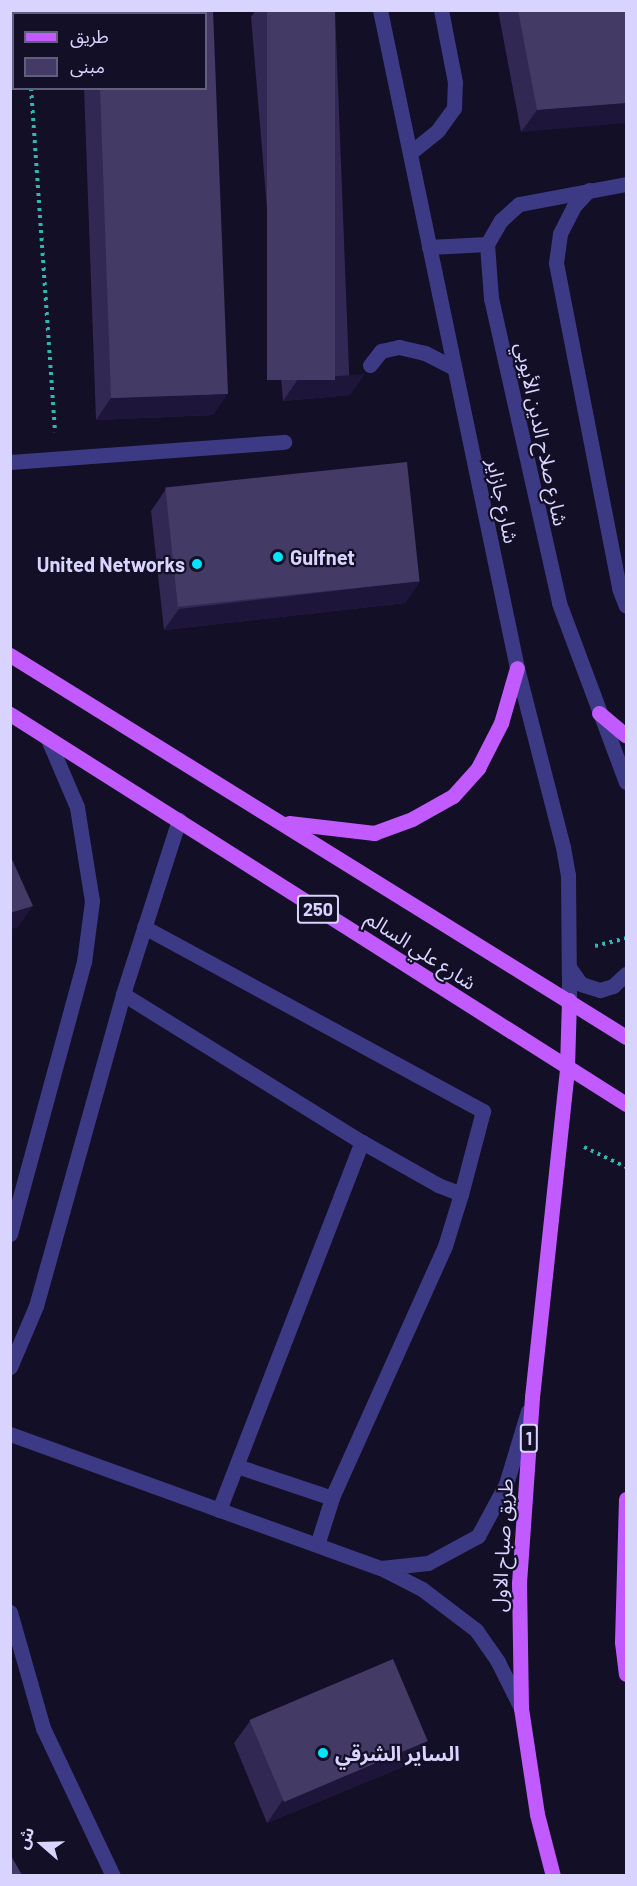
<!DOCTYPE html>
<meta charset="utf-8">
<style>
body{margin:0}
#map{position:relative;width:637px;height:1886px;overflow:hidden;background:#130f26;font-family:Barlow,"Noto Sans Arabic",sans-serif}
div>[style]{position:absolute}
.path>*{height:4px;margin-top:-2px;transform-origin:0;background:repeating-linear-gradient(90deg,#2fb8b0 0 3px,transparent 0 7.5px)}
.minor>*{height:15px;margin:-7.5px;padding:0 7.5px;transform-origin:7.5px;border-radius:7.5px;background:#3d3a85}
.major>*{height:15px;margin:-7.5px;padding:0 7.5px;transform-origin:7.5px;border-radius:7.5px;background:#c25bff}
.wall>*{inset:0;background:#312854}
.shaded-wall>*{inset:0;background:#1d163a}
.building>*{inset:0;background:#433a66;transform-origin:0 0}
.dots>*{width:16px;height:16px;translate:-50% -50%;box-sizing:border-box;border:3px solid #130f26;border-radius:50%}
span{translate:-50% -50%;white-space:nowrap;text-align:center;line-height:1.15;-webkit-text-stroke:4.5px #130f26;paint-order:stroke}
.shield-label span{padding:2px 4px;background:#130f26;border:2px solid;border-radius:4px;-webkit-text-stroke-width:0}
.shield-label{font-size:18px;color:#d9d4ff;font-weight:700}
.street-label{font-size:20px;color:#d9d4ff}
.poi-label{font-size:20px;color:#d9d4ff;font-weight:700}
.left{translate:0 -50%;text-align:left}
.right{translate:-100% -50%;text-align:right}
.frame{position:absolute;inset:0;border:12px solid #d9d4ff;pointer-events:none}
.legend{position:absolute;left:12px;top:12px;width:195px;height:78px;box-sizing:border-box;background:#130f26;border:2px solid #625e7d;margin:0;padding:8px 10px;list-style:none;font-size:18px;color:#d9d4ff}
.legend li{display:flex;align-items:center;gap:12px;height:30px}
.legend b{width:30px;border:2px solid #625e7d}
.north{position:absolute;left:12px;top:1814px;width:60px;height:60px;-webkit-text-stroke:4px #130f26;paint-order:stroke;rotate:290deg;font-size:16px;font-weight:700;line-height:24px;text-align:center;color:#d9d4ff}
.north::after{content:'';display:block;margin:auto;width:21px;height:27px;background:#d9d4ff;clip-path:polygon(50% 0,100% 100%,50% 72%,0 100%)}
</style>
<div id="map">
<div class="path">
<i style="left:26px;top:10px;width:4px;rotate:90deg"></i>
<i style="left:31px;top:88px;width:345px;rotate:86deg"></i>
<i style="left:595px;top:946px;width:32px;rotate:-14deg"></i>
<i style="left:584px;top:1147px;width:47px;rotate:25.5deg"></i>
</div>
<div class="minor">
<i style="left:380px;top:10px;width:672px;rotate:78.24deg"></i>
<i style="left:517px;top:668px;width:185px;rotate:75.6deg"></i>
<i style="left:563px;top:847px;width:28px;rotate:80deg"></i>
<i style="left:568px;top:875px;width:125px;rotate:89.5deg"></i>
<i style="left:410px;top:153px;width:36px;rotate:-39deg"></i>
<i style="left:438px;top:130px;width:27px;rotate:-54deg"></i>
<i style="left:454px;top:108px;width:26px;rotate:-88deg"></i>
<i style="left:455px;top:82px;width:73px;rotate:-101deg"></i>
<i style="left:626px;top:184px;width:109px;rotate:169.4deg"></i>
<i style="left:519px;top:204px;width:24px;rotate:138deg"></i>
<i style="left:501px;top:220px;width:28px;rotate:120deg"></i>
<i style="left:487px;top:244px;width:54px;rotate:85.8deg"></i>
<i style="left:491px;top:298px;width:312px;rotate:77.4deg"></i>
<i style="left:559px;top:603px;width:191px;rotate:69.5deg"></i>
<i style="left:589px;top:190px;width:22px;rotate:133deg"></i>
<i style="left:574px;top:206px;width:31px;rotate:117deg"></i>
<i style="left:560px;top:234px;width:29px;rotate:98deg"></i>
<i style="left:556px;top:263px;width:331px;rotate:79deg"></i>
<i style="left:619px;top:588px;width:19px;rotate:69deg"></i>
<i style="left:429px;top:247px;width:58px;rotate:-3deg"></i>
<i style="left:370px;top:365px;width:18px;rotate:-52deg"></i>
<i style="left:381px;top:351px;width:18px;rotate:-13deg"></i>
<i style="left:399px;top:347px;width:27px;rotate:13deg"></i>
<i style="left:425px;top:353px;width:33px;rotate:27deg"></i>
<i style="left:10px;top:462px;width:275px;rotate:-4.2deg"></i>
<i style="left:144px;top:927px;width:386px;rotate:28.5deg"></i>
<i style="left:483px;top:1111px;width:86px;rotate:104.8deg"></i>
<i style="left:569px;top:967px;width:21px;rotate:55deg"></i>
<i style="left:581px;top:984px;width:20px;rotate:18deg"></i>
<i style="left:600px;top:990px;width:14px;rotate:-17deg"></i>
<i style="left:613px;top:986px;width:18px;rotate:-43deg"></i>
<i style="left:123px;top:994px;width:281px;rotate:31.8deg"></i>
<i style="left:362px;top:1142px;width:87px;rotate:29.5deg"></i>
<i style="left:438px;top:1185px;width:25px;rotate:21deg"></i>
<i style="left:461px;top:1194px;width:54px;rotate:107.1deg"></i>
<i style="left:445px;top:1246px;width:276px;rotate:114.2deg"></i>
<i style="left:332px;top:1498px;width:49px;rotate:107.7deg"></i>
<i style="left:10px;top:1234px;width:282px;rotate:-74.8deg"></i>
<i style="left:84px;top:962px;width:62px;rotate:-82.5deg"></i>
<i style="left:92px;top:901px;width:95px;rotate:-99.1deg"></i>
<i style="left:77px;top:807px;width:76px;rotate:-113.2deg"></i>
<i style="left:10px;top:1367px;width:66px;rotate:-66.9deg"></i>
<i style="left:36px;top:1306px;width:324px;rotate:-74.4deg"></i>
<i style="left:123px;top:994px;width:183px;rotate:-72.2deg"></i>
<i style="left:10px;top:1434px;width:394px;rotate:19.9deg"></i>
<i style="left:381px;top:1568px;width:46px;rotate:27.1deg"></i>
<i style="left:422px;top:1589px;width:68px;rotate:37.2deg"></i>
<i style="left:476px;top:1630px;width:39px;rotate:55deg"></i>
<i style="left:498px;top:1662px;width:51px;rotate:63.4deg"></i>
<i style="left:237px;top:1466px;width:100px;rotate:18.6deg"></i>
<i style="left:219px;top:1510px;width:395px;rotate:-68.8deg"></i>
<i style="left:381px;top:1568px;width:47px;rotate:-6.1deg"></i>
<i style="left:428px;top:1563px;width:57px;rotate:-28.4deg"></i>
<i style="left:478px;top:1536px;width:59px;rotate:-61.7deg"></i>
<i style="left:506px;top:1484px;width:76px;rotate:-73.2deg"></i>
<i style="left:10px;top:1612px;width:121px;rotate:74.1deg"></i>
<i style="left:43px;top:1728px;width:164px;rotate:64.7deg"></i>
</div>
<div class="major">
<i style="left:10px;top:655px;width:725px;rotate:31.8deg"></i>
<i style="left:599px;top:713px;width:35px;rotate:40deg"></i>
<i style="left:10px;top:714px;width:729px;rotate:32.34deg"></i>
<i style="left:289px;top:823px;width:86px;rotate:6.7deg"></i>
<i style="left:374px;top:833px;width:40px;rotate:-20.2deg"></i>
<i style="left:412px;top:819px;width:47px;rotate:-29.3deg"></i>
<i style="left:453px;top:796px;width:38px;rotate:-48deg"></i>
<i style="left:478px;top:768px;width:51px;rotate:-62.9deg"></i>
<i style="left:501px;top:723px;width:57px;rotate:-73.8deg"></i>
<i style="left:626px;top:1499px;width:143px;rotate:91.6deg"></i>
<i style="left:622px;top:1642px;width:32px;rotate:83deg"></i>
<i style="left:553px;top:1876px;width:64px;rotate:-104.5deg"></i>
<i style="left:537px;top:1814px;width:107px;rotate:-98.6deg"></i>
<i style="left:521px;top:1708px;width:125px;rotate:-90.9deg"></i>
<i style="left:519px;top:1583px;width:186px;rotate:-86deg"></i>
<i style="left:532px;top:1397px;width:332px;rotate:-83.9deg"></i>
<i style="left:567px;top:1067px;width:67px;rotate:-88.3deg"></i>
</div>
<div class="wall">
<i style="clip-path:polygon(81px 10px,213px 10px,213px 415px,96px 420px,84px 88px,206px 88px,206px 14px,81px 14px)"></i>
<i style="clip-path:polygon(256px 10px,335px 10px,350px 395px,283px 401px,251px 17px)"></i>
<i style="clip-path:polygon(498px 10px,627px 10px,521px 132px)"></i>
<i style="clip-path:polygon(166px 489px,420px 581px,405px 603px,164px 630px,151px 511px)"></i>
<i style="clip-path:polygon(250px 1721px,412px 1763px,267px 1823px,234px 1743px)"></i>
</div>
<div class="shaded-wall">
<i style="clip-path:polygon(627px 103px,627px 123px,521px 132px,537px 110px)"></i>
<i style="clip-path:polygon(365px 374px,350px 395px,283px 401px,298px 379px)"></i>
<i style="clip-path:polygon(228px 394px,213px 415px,96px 420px,111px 398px)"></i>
<i style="clip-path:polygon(420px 581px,405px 603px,164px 630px,179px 609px)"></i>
<i style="clip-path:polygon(33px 906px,18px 927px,10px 930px,10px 913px)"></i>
<i style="clip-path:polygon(427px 1741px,412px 1763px,267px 1823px,282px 1801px)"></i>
</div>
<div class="building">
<i style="clip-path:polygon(97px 10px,213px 10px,228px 394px,111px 398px,100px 88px,206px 88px,206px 14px,97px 14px)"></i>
<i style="left:267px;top:10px;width:68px;height:370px"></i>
<i style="clip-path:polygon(518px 10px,627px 10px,627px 103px,537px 110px)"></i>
<i style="left:407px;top:462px;width:120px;height:243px;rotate:84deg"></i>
<i style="clip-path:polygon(10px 855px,33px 906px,10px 913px)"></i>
<i style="left:393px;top:1659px;width:89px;height:156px;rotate:67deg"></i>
<i style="clip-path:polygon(10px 1854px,22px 1875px,10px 1875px)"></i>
</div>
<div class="dots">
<i style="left:278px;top:557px;background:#00e5ff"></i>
<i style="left:197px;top:564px;background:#00e5ff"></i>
<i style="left:323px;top:1753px;background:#00e5ff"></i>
</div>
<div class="shield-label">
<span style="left:318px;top:909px">250</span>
<span style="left:529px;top:1438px">1</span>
</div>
<div class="street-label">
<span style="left:542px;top:434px;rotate:78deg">شارع صلاح الدين الأيوبي</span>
<span style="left:503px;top:501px;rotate:78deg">شارع جازاير</span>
<span style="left:421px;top:950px;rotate:33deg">شارع علي السالم</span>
<span style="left:502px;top:1545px;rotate:-87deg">طريق صباح الاول</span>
</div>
<div class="poi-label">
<span class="left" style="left:290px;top:557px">Gulfnet</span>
<span class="right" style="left:185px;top:564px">United Networks</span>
<span class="left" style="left:335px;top:1753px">الساير الشرقي</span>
</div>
<div class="frame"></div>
<ul class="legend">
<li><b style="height:8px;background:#c25bff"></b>طريق</li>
<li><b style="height:16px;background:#433a66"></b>مبنى</li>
</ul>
<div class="north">ش</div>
</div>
